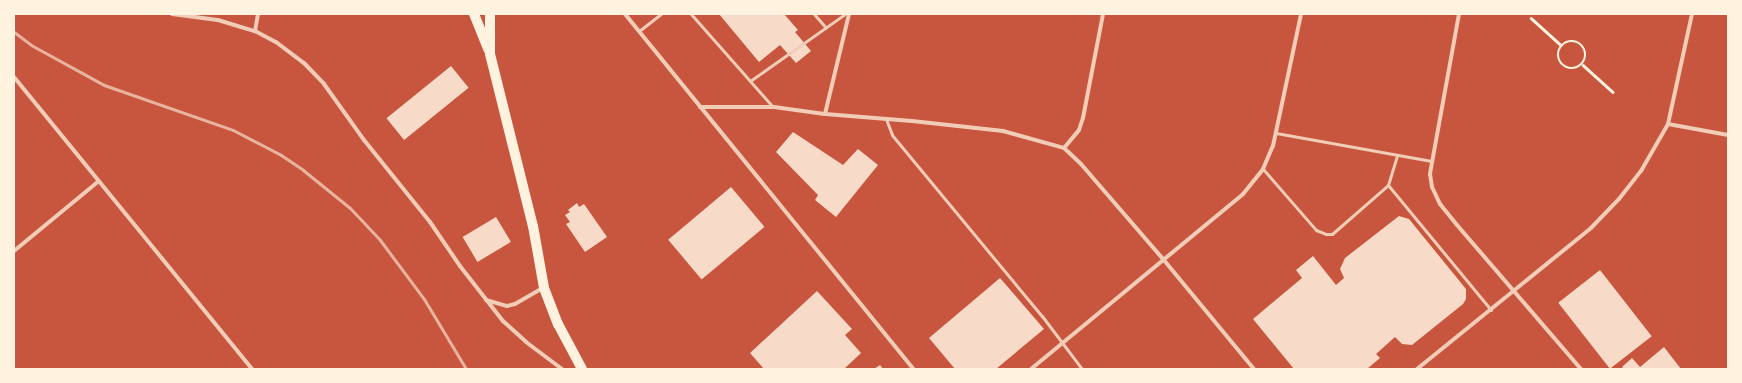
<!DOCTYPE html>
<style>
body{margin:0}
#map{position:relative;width:1742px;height:383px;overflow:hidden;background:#c8553d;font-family:"PT Sans",sans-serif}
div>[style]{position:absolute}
.building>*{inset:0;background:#f7dbc8;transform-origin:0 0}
.path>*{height:2.5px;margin:-1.25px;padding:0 1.25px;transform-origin:1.25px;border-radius:1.25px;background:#fff3e0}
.path>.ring{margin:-1.25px;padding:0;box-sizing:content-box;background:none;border:2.5px solid #fff3e0;border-radius:50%}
.service>*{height:3px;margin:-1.5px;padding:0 1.5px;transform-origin:1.5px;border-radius:1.5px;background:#f1ccb7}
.minor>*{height:4px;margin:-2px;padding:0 2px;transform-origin:2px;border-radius:2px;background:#f1ccb7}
.primary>*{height:10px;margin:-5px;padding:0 5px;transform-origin:5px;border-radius:5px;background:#fff3e0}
.rail>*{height:3px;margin:-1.5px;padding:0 1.5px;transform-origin:1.5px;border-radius:1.5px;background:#e9b49f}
span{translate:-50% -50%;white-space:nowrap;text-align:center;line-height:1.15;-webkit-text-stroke:3.5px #fff3e0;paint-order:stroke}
.frame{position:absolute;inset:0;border:15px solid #fff3e0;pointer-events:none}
</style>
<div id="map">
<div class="building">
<i style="clip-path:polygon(719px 14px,784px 14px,798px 30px,795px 32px,811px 51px,796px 63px,780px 45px,759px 62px)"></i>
<i style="left:451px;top:66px;width:28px;height:83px;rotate:51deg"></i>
<i style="clip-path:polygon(793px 132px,843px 165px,858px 149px,878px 165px,836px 217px,815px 200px,818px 195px,776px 152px)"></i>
<i style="left:731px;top:187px;width:52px;height:82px;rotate:50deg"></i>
<i style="clip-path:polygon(577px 203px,579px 207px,584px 204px,607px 237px,585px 252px,566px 224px,570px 222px,565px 215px,570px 212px,568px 210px)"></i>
<i style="clip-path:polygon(1399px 216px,1409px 219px,1466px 289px,1466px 299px,1463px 304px,1412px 345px,1402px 344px,1395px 337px,1376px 354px,1380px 358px,1367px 369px,1294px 369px,1253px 319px,1302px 278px,1296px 270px,1313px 256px,1336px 285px,1344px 278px,1340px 269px,1345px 258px)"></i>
<i style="left:496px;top:217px;width:29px;height:39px;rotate:59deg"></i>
<i style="left:1600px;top:270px;width:84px;height:53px;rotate:52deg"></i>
<i style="clip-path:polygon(1000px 278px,1044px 329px,996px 369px,955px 369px,929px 338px)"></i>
<i style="clip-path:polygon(817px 291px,852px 329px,845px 335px,861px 353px,844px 369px,764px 369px,750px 353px)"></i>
<i style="clip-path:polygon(1664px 347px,1681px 369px,1624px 369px,1622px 367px,1632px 358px,1640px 367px)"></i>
<i style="clip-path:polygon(880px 365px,883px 369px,874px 369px)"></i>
</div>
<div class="path">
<i style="left:1531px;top:18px;width:40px;rotate:42deg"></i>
<i class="ring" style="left:1558px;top:41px;width:25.5px;height:25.5px"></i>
<i style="left:1583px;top:65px;width:40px;rotate:42deg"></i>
</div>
<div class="service">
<i style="left:691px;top:14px;width:124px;rotate:48.6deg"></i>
<i style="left:814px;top:14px;width:18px;rotate:49deg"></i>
<i style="left:639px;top:31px;width:28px;rotate:-38deg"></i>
<i style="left:750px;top:81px;width:116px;rotate:-35.2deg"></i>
<i style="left:886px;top:119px;width:17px;rotate:69deg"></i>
<i style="left:892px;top:135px;width:235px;rotate:50.4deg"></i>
<i style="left:1042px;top:316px;width:66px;rotate:53deg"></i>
<i style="left:1276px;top:133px;width:158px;rotate:10.2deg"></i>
<i style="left:1263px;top:169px;width:81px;rotate:49deg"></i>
<i style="left:1316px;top:230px;width:11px;rotate:22deg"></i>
<i style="left:1326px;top:234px;width:6px"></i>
<i style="left:1332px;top:234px;width:74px;rotate:-41.2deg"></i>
<i style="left:1388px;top:185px;width:31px;rotate:-73deg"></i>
<i style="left:1388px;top:185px;width:162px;rotate:50.5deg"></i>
</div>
<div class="minor">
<i style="left:172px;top:14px;width:46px;rotate:7.4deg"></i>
<i style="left:218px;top:20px;width:39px;rotate:17deg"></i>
<i style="left:255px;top:31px;width:24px;rotate:28deg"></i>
<i style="left:276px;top:42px;width:35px;rotate:37deg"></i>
<i style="left:304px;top:63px;width:29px;rotate:46deg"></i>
<i style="left:324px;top:84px;width:69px;rotate:54.5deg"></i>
<i style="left:364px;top:140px;width:105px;rotate:51.2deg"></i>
<i style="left:430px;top:222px;width:53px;rotate:55.7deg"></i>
<i style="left:460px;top:266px;width:70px;rotate:52deg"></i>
<i style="left:503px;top:321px;width:31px;rotate:42deg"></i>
<i style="left:526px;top:342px;width:45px;rotate:36.9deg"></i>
<i style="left:625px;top:14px;width:458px;rotate:50.9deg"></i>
<i style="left:1459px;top:14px;width:163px;rotate:100.3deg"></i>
<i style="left:1430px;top:174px;width:13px;rotate:81deg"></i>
<i style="left:1432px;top:187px;width:19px;rotate:65deg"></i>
<i style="left:1440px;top:204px;width:27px;rotate:51deg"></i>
<i style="left:1457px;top:225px;width:190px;rotate:49.3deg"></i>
<i style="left:255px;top:31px;width:17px;rotate:-80deg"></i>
<i style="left:14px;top:77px;width:377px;rotate:50.8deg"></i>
<i style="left:700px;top:107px;width:74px"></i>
<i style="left:774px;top:107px;width:51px;rotate:7.8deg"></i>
<i style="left:825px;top:114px;width:87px;rotate:4.6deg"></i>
<i style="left:912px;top:121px;width:92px;rotate:6.3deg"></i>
<i style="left:1003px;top:131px;width:63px;rotate:15.6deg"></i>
<i style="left:1064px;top:148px;width:23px;rotate:43deg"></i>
<i style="left:1081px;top:164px;width:125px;rotate:49.2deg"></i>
<i style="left:1163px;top:259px;width:143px;rotate:50.4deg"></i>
<i style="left:825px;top:114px;width:103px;rotate:-76.5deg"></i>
<i style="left:1668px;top:124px;width:61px;rotate:10.4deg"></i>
<i style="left:1064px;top:148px;width:23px;rotate:-50deg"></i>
<i style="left:1079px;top:130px;width:13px;rotate:-72deg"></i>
<i style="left:1083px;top:118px;width:106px;rotate:-79.1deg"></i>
<i style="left:14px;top:251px;width:110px;rotate:-39.5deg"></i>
<i style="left:486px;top:300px;width:22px;rotate:16deg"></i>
<i style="left:507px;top:306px;width:8px;rotate:-14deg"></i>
<i style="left:515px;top:304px;width:32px;rotate:-30deg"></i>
<i style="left:1031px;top:369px;width:275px;rotate:-39.5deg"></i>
<i style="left:1243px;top:194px;width:32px;rotate:-51deg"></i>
<i style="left:1263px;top:169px;width:25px;rotate:-67deg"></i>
<i style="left:1273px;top:146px;width:135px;rotate:-78deg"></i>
<i style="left:1417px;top:369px;width:224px;rotate:-39deg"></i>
<i style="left:1591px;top:228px;width:40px;rotate:-46deg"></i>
<i style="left:1619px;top:199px;width:36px;rotate:-52deg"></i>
<i style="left:1641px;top:171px;width:54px;rotate:-60.1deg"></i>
<i style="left:1668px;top:124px;width:113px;rotate:-77.7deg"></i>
</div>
<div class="primary">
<i style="left:474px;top:14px;width:38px;rotate:68deg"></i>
<i style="left:490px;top:14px;width:40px;rotate:90deg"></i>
<i style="left:490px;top:54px;width:177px;rotate:76deg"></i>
<i style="left:533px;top:226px;width:63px;rotate:79.9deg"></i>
<i style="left:544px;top:288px;width:39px;rotate:69deg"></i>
<i style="left:558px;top:324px;width:51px;rotate:61.9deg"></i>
</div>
<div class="rail">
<i style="left:14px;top:32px;width:21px;rotate:37deg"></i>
<i style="left:31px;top:45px;width:83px;rotate:28.7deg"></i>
<i style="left:104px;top:85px;width:137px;rotate:19.2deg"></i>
<i style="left:233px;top:130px;width:54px;rotate:27.5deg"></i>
<i style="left:281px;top:155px;width:27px;rotate:34deg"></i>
<i style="left:303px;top:170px;width:60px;rotate:39deg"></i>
<i style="left:350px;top:208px;width:44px;rotate:46.8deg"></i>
<i style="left:380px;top:240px;width:74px;rotate:53.3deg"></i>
<i style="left:424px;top:299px;width:82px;rotate:59deg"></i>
</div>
<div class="frame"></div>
</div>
